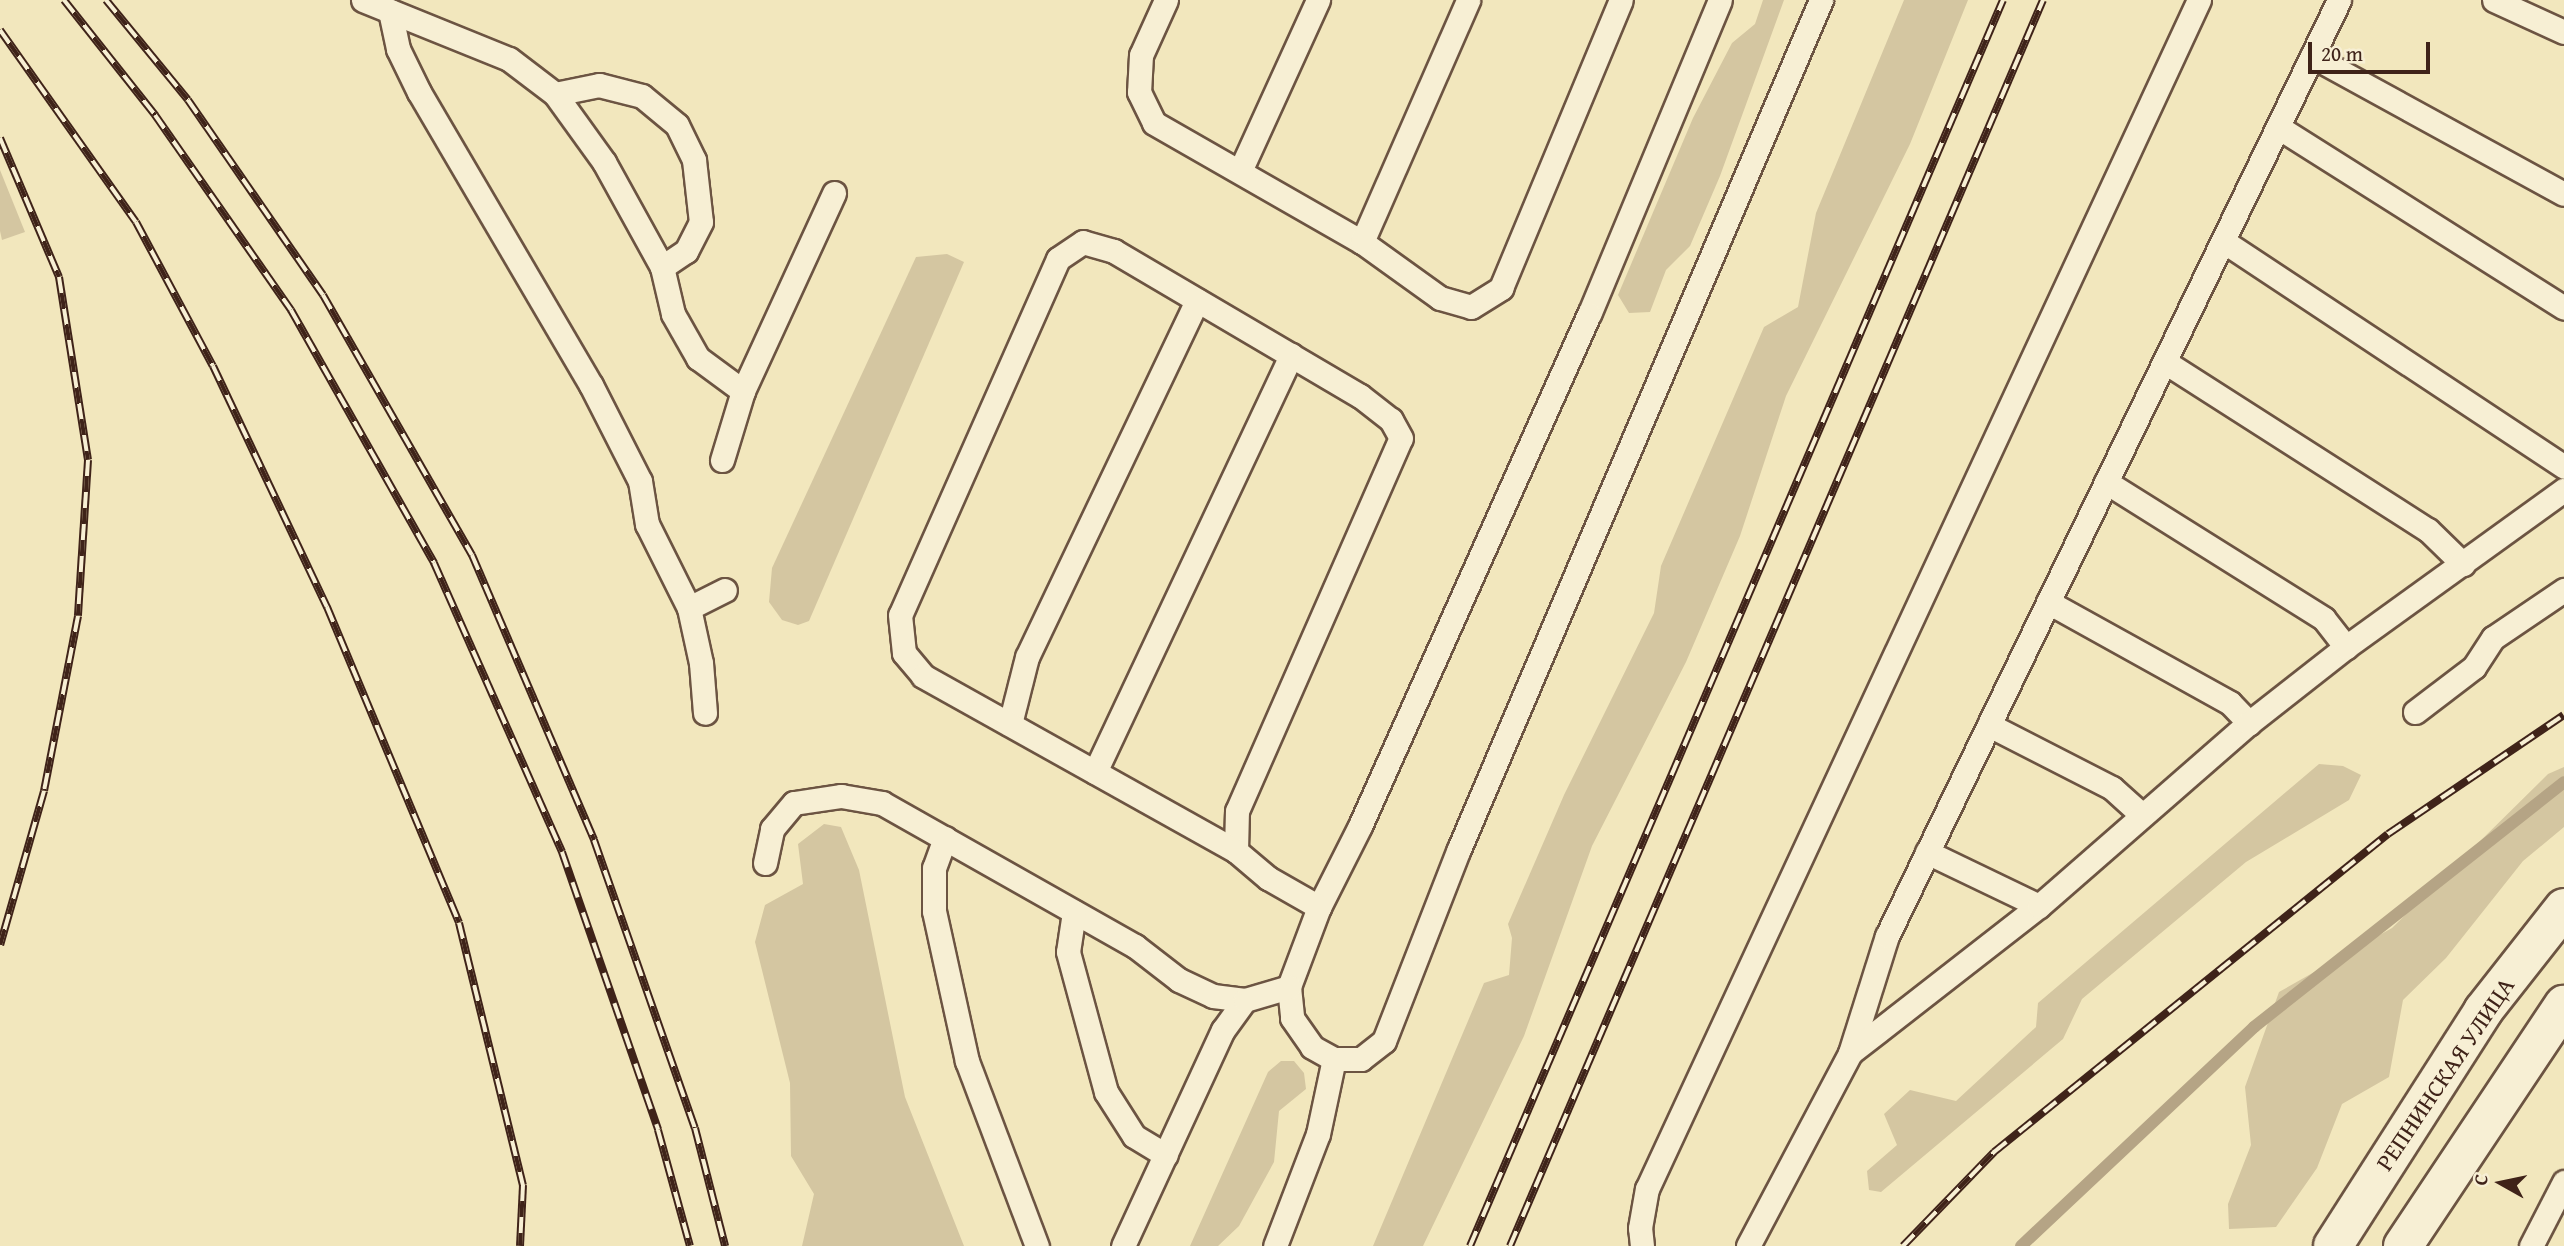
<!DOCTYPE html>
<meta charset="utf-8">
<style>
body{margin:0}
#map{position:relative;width:2564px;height:1246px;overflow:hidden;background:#f2e7bd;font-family:"Gentium Book Plus",serif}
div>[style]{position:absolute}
.green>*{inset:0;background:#d4c6a1}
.stream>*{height:12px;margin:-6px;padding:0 6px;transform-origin:6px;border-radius:6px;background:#b5a485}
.roads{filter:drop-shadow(2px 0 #6c5442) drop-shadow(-2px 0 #6c5442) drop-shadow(0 2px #6c5442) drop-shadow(0 -2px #6c5442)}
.service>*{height:23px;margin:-11.5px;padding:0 11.5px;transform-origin:11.5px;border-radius:11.5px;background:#f7efd4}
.tertiary>*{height:38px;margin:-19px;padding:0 19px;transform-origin:19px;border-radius:19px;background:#f7efd4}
.rail>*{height:8px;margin-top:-4px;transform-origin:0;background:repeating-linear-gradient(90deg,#f7efd4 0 16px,#3f2319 0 32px);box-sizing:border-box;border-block:2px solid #3f2319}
span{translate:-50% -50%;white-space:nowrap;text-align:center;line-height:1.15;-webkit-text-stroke:6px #f7efd4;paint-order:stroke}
.street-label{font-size:24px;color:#3f2319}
.north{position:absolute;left:2466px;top:1148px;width:70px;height:70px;-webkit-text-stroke:5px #f7efd4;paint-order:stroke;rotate:279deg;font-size:19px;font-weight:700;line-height:28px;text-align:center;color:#3f2319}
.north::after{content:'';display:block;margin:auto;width:24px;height:32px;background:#3f2319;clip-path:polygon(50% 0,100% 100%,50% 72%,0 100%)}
.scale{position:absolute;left:2308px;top:42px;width:122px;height:32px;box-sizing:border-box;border:4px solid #3f2319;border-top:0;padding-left:9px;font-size:21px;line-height:24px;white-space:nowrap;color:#3f2319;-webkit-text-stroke:5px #f7efd4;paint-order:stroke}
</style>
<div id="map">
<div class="green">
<i style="clip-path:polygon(1763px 0,1784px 0,1720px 176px,1690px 246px,1666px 270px,1650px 312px,1629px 313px,1618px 295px,1693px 118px,1732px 43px,1755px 24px)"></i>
<i style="clip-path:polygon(1904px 0,1968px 0,1910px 144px,1786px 396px,1740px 536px,1686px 662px,1592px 846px,1524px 1036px,1423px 1246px,1373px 1246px,1484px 983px,1509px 975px,1512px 938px,1508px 924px,1564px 795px,1654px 613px,1661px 566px,1764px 327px,1798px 307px,1816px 213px)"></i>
<i style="clip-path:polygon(0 170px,25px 232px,2px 240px,0 231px)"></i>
<i style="clip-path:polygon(947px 254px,964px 262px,809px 621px,798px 625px,782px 620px,769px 602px,772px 568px,916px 257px)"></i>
<i style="clip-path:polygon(2319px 764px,2343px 766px,2361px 775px,2349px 800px,2246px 862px,2082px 999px,2063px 1039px,1881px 1192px,1869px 1190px,1867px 1171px,1897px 1145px,1884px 1114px,1910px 1090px,1956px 1101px,2036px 1027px,2038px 1003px)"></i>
<i style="clip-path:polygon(2564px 767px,2564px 827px,2523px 861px,2446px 958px,2403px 1000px,2389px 1077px,2342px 1104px,2317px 1168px,2276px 1227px,2229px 1229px,2228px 1204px,2251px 1145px,2245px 1087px,2279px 992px,2392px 928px,2548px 774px)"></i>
<i style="clip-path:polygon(824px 824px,841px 827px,859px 870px,905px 1097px,964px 1246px,802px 1246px,814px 1194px,791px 1156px,790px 1083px,755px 942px,765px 905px,803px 884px,798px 844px)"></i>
<i style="clip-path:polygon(1281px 1061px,1294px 1061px,1304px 1073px,1306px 1089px,1279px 1111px,1274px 1162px,1239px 1226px,1218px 1246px,1190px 1246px,1268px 1072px)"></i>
</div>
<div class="stream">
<i style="left:2021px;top:1246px;width:320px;rotate:-43.2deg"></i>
<i style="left:2254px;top:1027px;width:395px;rotate:-38.3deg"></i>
</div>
<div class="roads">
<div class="service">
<i style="left:363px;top:0;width:157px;rotate:22deg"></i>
<i style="left:509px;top:59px;width:58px;rotate:37.3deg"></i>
<i style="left:555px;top:94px;width:84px;rotate:54.2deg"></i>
<i style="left:604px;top:162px;width:120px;rotate:61.1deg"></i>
<i style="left:662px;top:267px;width:48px;rotate:76.8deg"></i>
<i style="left:673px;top:314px;width:51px;rotate:60.4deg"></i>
<i style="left:698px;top:358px;width:56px;rotate:36.3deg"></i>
<i style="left:1166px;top:0;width:60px;rotate:114.4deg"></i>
<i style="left:1141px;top:55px;width:37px;rotate:93deg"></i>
<i style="left:1139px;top:92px;width:34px;rotate:64deg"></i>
<i style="left:1154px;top:123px;width:240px;rotate:29.8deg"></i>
<i style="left:1362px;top:242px;width:96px;rotate:35.7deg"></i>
<i style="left:1440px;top:298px;width:32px;rotate:16deg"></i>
<i style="left:1471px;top:307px;width:36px;rotate:-32deg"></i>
<i style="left:1501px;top:288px;width:312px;rotate:-67.4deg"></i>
<i style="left:1720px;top:0;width:340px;rotate:112.6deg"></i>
<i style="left:1589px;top:314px;width:561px;rotate:114.1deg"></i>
<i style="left:1360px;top:826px;width:91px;rotate:116.8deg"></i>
<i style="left:1319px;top:907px;width:85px;rotate:110.6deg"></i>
<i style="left:1289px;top:987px;width:31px;rotate:84deg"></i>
<i style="left:1292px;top:1018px;width:35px;rotate:55deg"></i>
<i style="left:1312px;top:1047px;width:25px;rotate:29deg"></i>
<i style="left:1334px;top:1059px;width:27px"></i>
<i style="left:1361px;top:1059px;width:29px;rotate:-38deg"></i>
<i style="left:1384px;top:1041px;width:206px;rotate:-68.7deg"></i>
<i style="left:1459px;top:849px;width:923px;rotate:-66.91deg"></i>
<i style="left:2494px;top:0;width:77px;rotate:24.6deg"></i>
<i style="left:390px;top:11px;width:39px;rotate:78deg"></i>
<i style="left:398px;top:49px;width:48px;rotate:64deg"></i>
<i style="left:419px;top:92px;width:340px;rotate:59.6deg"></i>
<i style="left:591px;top:385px;width:108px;rotate:63deg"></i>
<i style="left:640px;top:481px;width:44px;rotate:80.8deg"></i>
<i style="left:647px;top:524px;width:94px;rotate:63.4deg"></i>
<i style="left:689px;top:608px;width:56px;rotate:77.7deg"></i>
<i style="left:701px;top:663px;width:50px;rotate:85.4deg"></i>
<i style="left:2312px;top:56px;width:287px;rotate:28.7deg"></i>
<i style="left:555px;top:94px;width:45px;rotate:-11.6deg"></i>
<i style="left:599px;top:85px;width:44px;rotate:14.3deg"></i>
<i style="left:642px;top:96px;width:45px;rotate:39.6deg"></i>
<i style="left:677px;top:125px;width:39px;rotate:64deg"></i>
<i style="left:694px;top:160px;width:62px;rotate:83.6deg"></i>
<i style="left:701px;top:222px;width:33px;rotate:117deg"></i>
<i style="left:686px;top:251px;width:29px;rotate:146deg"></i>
<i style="left:2278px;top:127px;width:338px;rotate:32.3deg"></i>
<i style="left:1241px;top:169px;width:186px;rotate:-65.5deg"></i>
<i style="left:2223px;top:241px;width:409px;rotate:33.5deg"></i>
<i style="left:1362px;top:242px;width:264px;rotate:-66.3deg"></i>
<i style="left:2165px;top:362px;width:312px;rotate:32.6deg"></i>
<i style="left:2428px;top:530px;width:49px;rotate:44.2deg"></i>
<i style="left:722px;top:460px;width:72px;rotate:-73.1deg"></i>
<i style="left:743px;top:391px;width:218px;rotate:-65.3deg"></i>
<i style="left:2106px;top:482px;width:257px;rotate:32.1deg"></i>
<i style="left:2324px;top:619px;width:36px;rotate:52deg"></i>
<i style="left:2048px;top:602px;width:208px;rotate:29deg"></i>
<i style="left:2230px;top:703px;width:28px;rotate:46deg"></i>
<i style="left:689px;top:608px;width:40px;rotate:-26.6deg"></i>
<i style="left:2415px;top:712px;width:74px;rotate:-37.3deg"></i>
<i style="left:2474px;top:667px;width:35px;rotate:-57deg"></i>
<i style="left:2493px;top:638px;width:86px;rotate:-34.1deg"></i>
<i style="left:1010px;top:724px;width:69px;rotate:-75.8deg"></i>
<i style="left:1027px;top:657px;width:395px;rotate:-64.5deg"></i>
<i style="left:1989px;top:725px;width:138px;rotate:27.1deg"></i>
<i style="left:2112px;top:788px;width:39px;rotate:42deg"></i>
<i style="left:1095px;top:772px;width:461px;rotate:-64.8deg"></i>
<i style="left:945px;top:838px;width:32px;rotate:110deg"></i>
<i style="left:934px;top:868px;width:43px;rotate:90deg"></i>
<i style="left:934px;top:911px;width:154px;rotate:77.6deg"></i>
<i style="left:967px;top:1061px;width:198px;rotate:69.3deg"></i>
<i style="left:1236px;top:851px;width:40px;rotate:-88.6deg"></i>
<i style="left:1237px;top:811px;width:407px;rotate:-66.3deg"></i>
<i style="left:1401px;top:438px;width:21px;rotate:-119deg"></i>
<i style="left:1391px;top:420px;width:39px;rotate:-142deg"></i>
<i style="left:1360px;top:396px;width:286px;rotate:-149.5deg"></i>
<i style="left:1114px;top:251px;width:32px;rotate:-164deg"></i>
<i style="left:1083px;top:242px;width:30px;rotate:146deg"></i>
<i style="left:1058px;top:259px;width:389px;rotate:113.9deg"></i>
<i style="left:900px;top:615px;width:38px;rotate:84deg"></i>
<i style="left:904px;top:653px;width:30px;rotate:50deg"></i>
<i style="left:923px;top:676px;width:359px;rotate:29.2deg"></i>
<i style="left:1236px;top:851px;width:42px;rotate:40.2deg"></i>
<i style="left:1268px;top:878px;width:59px;rotate:29.6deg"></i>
<i style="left:1927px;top:852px;width:124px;rotate:25.7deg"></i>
<i style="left:765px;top:863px;width:35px;rotate:-78deg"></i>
<i style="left:772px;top:829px;width:34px;rotate:-50deg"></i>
<i style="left:794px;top:803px;width:48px;rotate:-8.5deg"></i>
<i style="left:841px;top:796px;width:42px;rotate:9.7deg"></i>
<i style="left:882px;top:803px;width:291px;rotate:29.5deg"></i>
<i style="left:1135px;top:946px;width:56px;rotate:37.7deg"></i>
<i style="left:1179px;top:980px;width:38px;rotate:25deg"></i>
<i style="left:1213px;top:996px;width:32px;rotate:7deg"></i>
<i style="left:1074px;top:912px;width:40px;rotate:98.5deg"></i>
<i style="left:1068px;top:952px;width:145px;rotate:74.8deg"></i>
<i style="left:1106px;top:1092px;width:52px;rotate:57.5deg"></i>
<i style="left:1134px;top:1136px;width:37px;rotate:31deg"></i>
<i style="left:1850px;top:1053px;width:123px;rotate:-72.5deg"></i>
<i style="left:1887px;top:936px;width:1039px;rotate:-64.22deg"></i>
<i style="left:1123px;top:1246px;width:238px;rotate:-65.2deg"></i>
<i style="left:1223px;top:1030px;width:37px;rotate:-54deg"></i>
<i style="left:1245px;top:1000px;width:46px;rotate:-16.5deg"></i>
<i style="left:1275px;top:1246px;width:120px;rotate:-69deg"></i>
<i style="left:1318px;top:1134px;width:77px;rotate:-78deg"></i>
<i style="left:1642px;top:1246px;width:18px;rotate:-96deg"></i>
<i style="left:1640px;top:1228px;width:40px;rotate:-80deg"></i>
<i style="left:1647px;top:1189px;width:1311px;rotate:-65.1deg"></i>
<i style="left:1748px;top:1246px;width:218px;rotate:-62.1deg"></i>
<i style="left:1850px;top:1053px;width:239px;rotate:-37.9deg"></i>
<i style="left:2039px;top:906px;width:279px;rotate:-41.1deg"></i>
<i style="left:2249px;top:723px;width:123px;rotate:-38.1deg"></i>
<i style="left:2346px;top:647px;width:269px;rotate:-35.8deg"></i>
<i style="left:2531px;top:1246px;width:72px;rotate:-62.7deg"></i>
</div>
<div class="tertiary">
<i style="left:2333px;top:1246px;width:279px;rotate:-57.4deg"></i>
<i style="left:2483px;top:1011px;width:131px;rotate:-51.8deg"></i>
<i style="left:2403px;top:1246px;width:290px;rotate:-56.3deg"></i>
</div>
</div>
<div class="rail">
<i style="left:64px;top:0;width:147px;rotate:51.6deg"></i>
<i style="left:155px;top:115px;width:238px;rotate:55.1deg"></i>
<i style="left:291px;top:310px;width:291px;rotate:60.5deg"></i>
<i style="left:434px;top:563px;width:316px;rotate:66.1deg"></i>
<i style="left:562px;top:852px;width:294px;rotate:70.9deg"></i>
<i style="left:658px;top:1130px;width:120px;rotate:74.6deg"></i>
<i style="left:106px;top:0;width:129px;rotate:50.6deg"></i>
<i style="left:188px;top:100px;width:237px;rotate:55.3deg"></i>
<i style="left:323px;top:295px;width:300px;rotate:60.2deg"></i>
<i style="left:472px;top:555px;width:310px;rotate:66.8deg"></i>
<i style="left:594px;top:840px;width:305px;rotate:70.7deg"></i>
<i style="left:695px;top:1128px;width:122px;rotate:75.7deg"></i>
<i style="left:0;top:30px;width:235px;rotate:54.7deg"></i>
<i style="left:136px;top:222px;width:163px;rotate:61.9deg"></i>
<i style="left:213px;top:366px;width:267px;rotate:64.7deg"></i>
<i style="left:327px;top:607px;width:342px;rotate:67.3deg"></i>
<i style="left:459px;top:923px;width:270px;rotate:76.3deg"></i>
<i style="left:523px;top:1185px;width:61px;rotate:92.8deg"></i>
<i style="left:0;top:138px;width:151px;rotate:67deg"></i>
<i style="left:59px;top:277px;width:185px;rotate:81deg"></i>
<i style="left:88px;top:460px;width:156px;rotate:93.7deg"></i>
<i style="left:78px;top:616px;width:178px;rotate:101deg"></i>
<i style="left:44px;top:791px;width:160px;rotate:105.9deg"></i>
<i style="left:1470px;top:1246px;width:1355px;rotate:-66.84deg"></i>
<i style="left:1510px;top:1246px;width:1355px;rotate:-66.84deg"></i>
<i style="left:1903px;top:1246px;width:131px;rotate:-45.9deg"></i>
<i style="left:1994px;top:1152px;width:506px;rotate:-38.91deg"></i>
<i style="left:2388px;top:834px;width:212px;rotate:-34.1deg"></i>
</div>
<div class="street-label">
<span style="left:2445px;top:1074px;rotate:-56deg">РЕПНИНСКАЯ УЛИЦА</span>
</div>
<div class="north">С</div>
<div class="scale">20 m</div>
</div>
